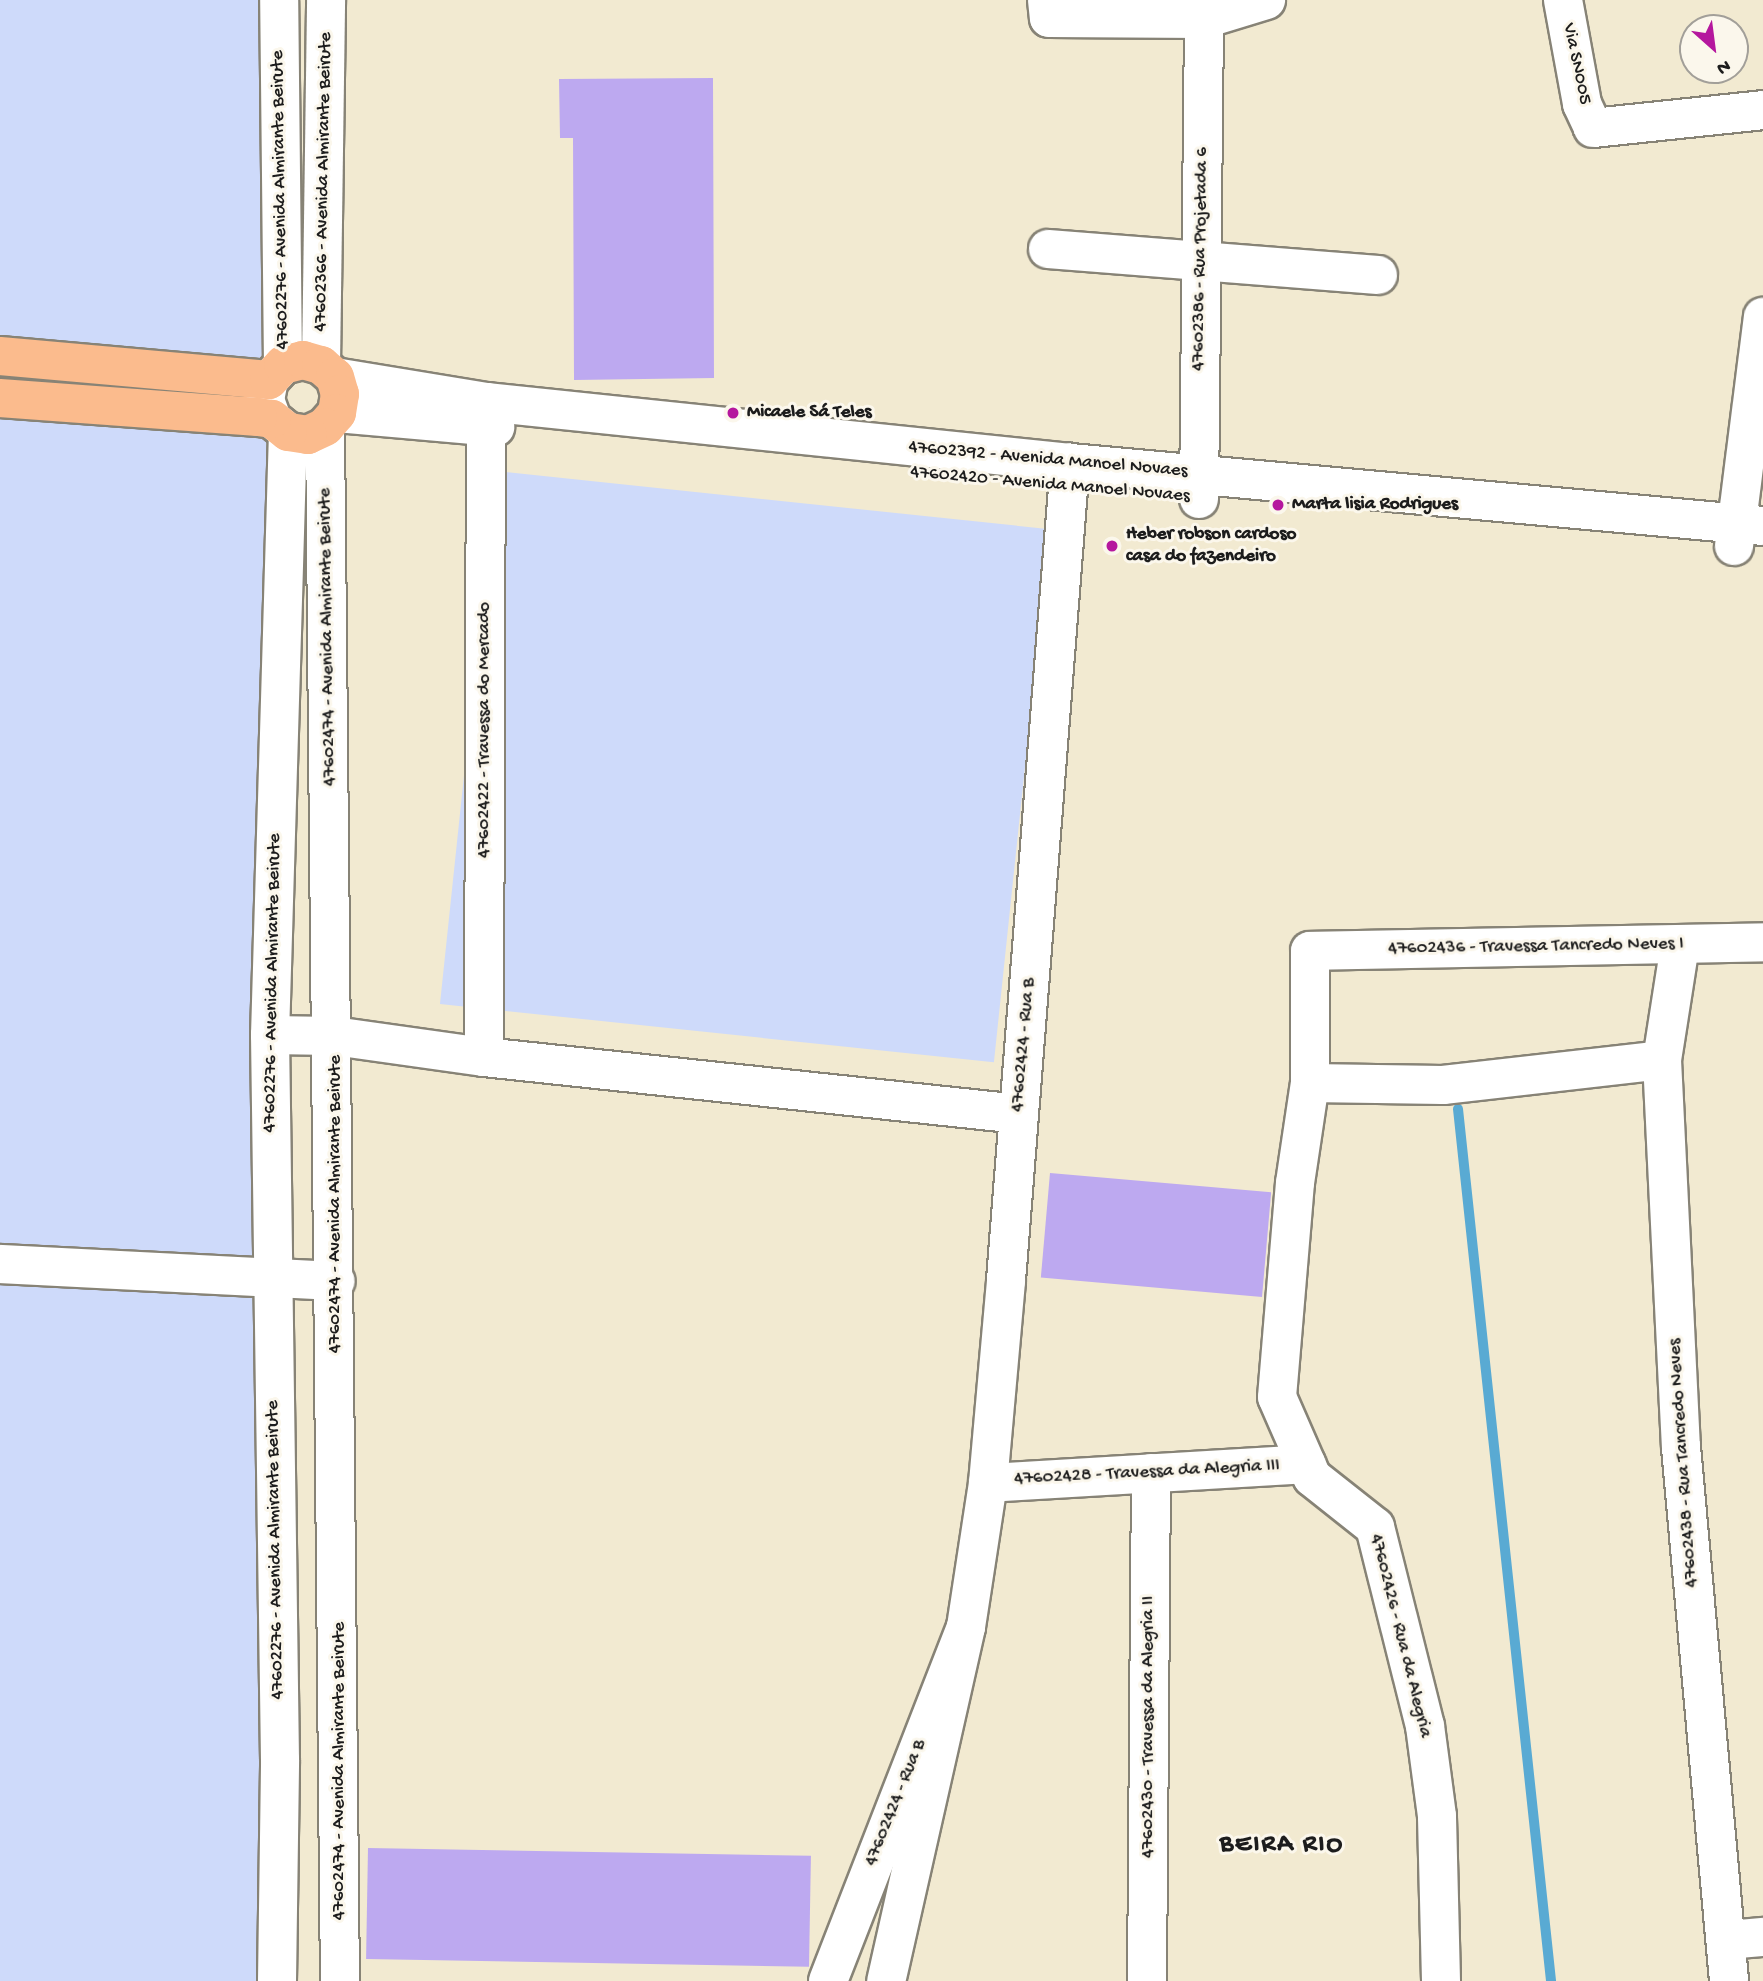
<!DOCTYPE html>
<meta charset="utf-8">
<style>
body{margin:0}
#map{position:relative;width:1763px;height:1981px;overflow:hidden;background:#f2ead1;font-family:"Gochi Hand",sans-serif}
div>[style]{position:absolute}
.built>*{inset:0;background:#cedafa;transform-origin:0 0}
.stream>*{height:10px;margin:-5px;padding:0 5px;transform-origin:5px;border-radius:5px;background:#59aad3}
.building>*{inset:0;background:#bda9f0;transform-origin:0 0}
.roads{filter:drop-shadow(2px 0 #878376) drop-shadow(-2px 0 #878376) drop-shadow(0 2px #878376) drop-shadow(0 -2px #878376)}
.minor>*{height:38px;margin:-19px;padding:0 19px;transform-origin:19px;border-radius:19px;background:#fff}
.major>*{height:38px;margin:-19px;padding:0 19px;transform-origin:19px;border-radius:19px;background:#fbbb8d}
.dots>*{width:19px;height:19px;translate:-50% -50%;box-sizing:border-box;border:4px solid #fbf7ec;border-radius:50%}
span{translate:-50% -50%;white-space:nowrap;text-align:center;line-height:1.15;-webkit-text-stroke:6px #fbf7ec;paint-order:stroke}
.street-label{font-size:19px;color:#1c1c1c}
.poi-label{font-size:19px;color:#1c1c1c;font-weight:700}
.left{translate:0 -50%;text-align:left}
.district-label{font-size:26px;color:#1c1c1c;font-weight:700;letter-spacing:2px}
.north{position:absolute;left:1679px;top:14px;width:70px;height:70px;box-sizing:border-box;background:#fbf7ec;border:2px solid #a29f99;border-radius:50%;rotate:152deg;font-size:19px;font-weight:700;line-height:28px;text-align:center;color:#1c1c1c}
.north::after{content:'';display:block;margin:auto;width:24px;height:32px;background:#b5179e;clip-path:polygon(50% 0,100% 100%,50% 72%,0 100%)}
</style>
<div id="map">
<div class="built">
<i style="clip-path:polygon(0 0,283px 0,272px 419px,277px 1981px,0 1981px)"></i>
<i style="left:496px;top:471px;width:557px;height:536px;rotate:6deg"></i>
</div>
<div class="stream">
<i style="left:1458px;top:1109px;width:877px;rotate:83.91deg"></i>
</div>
<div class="building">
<i style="clip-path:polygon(713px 78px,714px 378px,574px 380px,573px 138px,560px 138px,559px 79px)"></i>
<i style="left:1050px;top:1173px;width:222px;height:105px;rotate:5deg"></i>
<i style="left:368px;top:1848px;width:443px;height:111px;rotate:1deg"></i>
</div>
<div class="roads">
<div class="minor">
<i style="left:1047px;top:0;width:18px;rotate:84deg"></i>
<i style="left:1049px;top:18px;width:155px;rotate:0.4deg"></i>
<i style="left:1204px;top:19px;width:65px;rotate:-17deg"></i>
<i style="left:1563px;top:0;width:106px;rotate:79.6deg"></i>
<i style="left:1582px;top:104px;width:26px;rotate:65deg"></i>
<i style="left:1593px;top:128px;width:171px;rotate:-6deg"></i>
<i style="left:1048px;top:249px;width:331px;rotate:4.5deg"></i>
<i style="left:321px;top:365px;width:365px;rotate:-89.2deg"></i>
<i style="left:335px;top:377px;width:153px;rotate:9.4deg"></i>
<i style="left:486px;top:402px;width:587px;rotate:5.96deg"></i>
<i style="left:1070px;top:463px;width:696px;rotate:5.19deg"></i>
<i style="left:337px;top:413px;width:159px;rotate:5.1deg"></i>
<i style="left:325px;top:427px;width:1554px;rotate:89.45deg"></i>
<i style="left:1199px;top:499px;width:480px;rotate:-89.4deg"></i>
<i style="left:1734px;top:546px;width:231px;rotate:-82.8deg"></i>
<i style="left:1680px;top:945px;width:116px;rotate:98.9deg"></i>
<i style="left:1662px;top:1060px;width:387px;rotate:87.2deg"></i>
<i style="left:1681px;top:1447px;width:536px;rotate:84.86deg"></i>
<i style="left:270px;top:1035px;width:64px;rotate:0.9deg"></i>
<i style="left:334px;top:1036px;width:151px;rotate:8deg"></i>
<i style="left:484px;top:1057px;width:538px;rotate:6.08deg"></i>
<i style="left:484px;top:1057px;width:655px;rotate:-89.83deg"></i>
<i style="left:1310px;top:1083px;width:133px;rotate:0.9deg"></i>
<i style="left:1443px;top:1085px;width:220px;rotate:-6.5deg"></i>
<i style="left:0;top:1264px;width:336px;rotate:2.9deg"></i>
<i style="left:988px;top:1483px;width:319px;rotate:-3.4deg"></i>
<i style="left:966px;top:1627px;width:146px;rotate:-81.3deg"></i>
<i style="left:988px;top:1483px;width:204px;rotate:-84.9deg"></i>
<i style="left:1006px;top:1280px;width:820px;rotate:-85.52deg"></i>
<i style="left:1728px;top:1940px;width:35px;rotate:-5deg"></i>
<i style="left:277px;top:1981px;width:221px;rotate:-89.2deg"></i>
<i style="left:280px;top:1760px;width:725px;rotate:-90.79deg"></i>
<i style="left:270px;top:1035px;width:603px;rotate:-88.29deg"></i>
<i style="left:288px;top:432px;width:21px;rotate:-141deg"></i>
<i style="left:272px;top:419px;width:20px;rotate:-110deg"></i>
<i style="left:265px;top:400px;width:20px;rotate:-79deg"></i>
<i style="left:269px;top:380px;width:21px;rotate:-47deg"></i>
<i style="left:283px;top:365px;width:365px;rotate:-90.6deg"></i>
<i style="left:828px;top:1981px;width:380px;rotate:-68.7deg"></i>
<i style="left:966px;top:1627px;width:363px;rotate:102.7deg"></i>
<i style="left:1147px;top:1981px;width:508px;rotate:-89.55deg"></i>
<i style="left:1441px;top:1981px;width:165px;rotate:-91.4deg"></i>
<i style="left:1437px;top:1816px;width:91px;rotate:-97.6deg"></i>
<i style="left:1425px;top:1726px;width:205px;rotate:-104.1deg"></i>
<i style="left:1375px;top:1527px;width:80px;rotate:-141.6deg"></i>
<i style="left:1312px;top:1477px;width:87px;rotate:-113.6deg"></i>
<i style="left:1277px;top:1397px;width:215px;rotate:-85.2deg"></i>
<i style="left:1295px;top:1183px;width:101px;rotate:-81.5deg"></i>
<i style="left:1310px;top:1083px;width:132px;rotate:-90deg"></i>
<i style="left:1310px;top:951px;width:453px;rotate:-1.1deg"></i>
</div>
<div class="major">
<i style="left:0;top:356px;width:270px;rotate:5.1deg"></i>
<i style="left:269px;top:380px;width:21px;rotate:-47deg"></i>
<i style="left:283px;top:365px;width:21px;rotate:-14deg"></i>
<i style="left:303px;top:360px;width:19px;rotate:16deg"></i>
<i style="left:321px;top:365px;width:18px;rotate:41deg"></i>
<i style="left:335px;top:377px;width:18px;rotate:74deg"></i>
<i style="left:340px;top:394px;width:19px;rotate:99deg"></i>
<i style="left:337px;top:413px;width:18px;rotate:131deg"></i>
<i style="left:325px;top:427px;width:19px;rotate:155deg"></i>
<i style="left:308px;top:435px;width:20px;rotate:-171deg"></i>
<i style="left:288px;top:432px;width:21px;rotate:-141deg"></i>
<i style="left:272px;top:419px;width:14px;rotate:-172deg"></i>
<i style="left:258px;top:417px;width:259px;rotate:-175.8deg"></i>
</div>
</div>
<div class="dots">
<i style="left:733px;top:413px;background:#b5179e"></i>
<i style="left:1278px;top:505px;background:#b5179e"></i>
<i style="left:1112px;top:546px;background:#b5179e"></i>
</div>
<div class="street-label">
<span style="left:1576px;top:64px;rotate:78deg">Via SN005</span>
<span style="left:324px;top:182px;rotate:-89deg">47602366 - Avenida Almirante Beirute</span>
<span style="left:281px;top:200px;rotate:-91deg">47602276 - Avenida Almirante Beirute</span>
<span style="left:1201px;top:259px;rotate:-89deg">47602386 - Rua Projetada 6</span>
<span style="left:1048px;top:460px;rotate:5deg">47602392 - Avenida Manoel Novaes</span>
<span style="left:1050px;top:485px;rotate:5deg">47602420 - Avenida Manoel Novaes</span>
<span style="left:328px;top:637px;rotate:-91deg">47602474 - Avenida Almirante Beirute</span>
<span style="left:485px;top:730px;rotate:-90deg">47602422 - Travessa do Mercado</span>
<span style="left:1536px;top:947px;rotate:-1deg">47602436 - Travessa Tancredo Neves I</span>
<span style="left:273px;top:983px;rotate:-89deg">47602276 - Avenida Almirante Beirute</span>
<span style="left:1024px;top:1045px;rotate:-85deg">47602424 - Rua B</span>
<span style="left:336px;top:1204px;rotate:-90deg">47602474 - Avenida Almirante Beirute</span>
<span style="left:1684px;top:1463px;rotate:-94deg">47602438 - Rua Tancredo Neves</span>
<span style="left:1147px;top:1473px;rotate:-3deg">47602428 - Travessa da Alegria III</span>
<span style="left:276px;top:1550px;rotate:-91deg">47602276 - Avenida Almirante Beirute</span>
<span style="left:1400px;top:1636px;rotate:76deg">47602426 - Rua da Alegria</span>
<span style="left:1149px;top:1727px;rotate:-90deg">47602430 - Travessa da Alegria II</span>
<span style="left:340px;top:1771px;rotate:-90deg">47602474 - Avenida Almirante Beirute</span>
<span style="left:896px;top:1803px;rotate:-68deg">47602424 - Rua B</span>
</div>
<div class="poi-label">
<span class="left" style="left:747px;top:413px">Micaele Sá Teles</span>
<span class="left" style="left:1292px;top:505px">Marta lisia Rodrigues</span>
<span class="left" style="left:1126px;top:546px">Heber robson cardoso<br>casa do fazendeiro</span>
</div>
<div class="district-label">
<span style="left:1282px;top:1846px">BEIRA RIO</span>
</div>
<div class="north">N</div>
</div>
